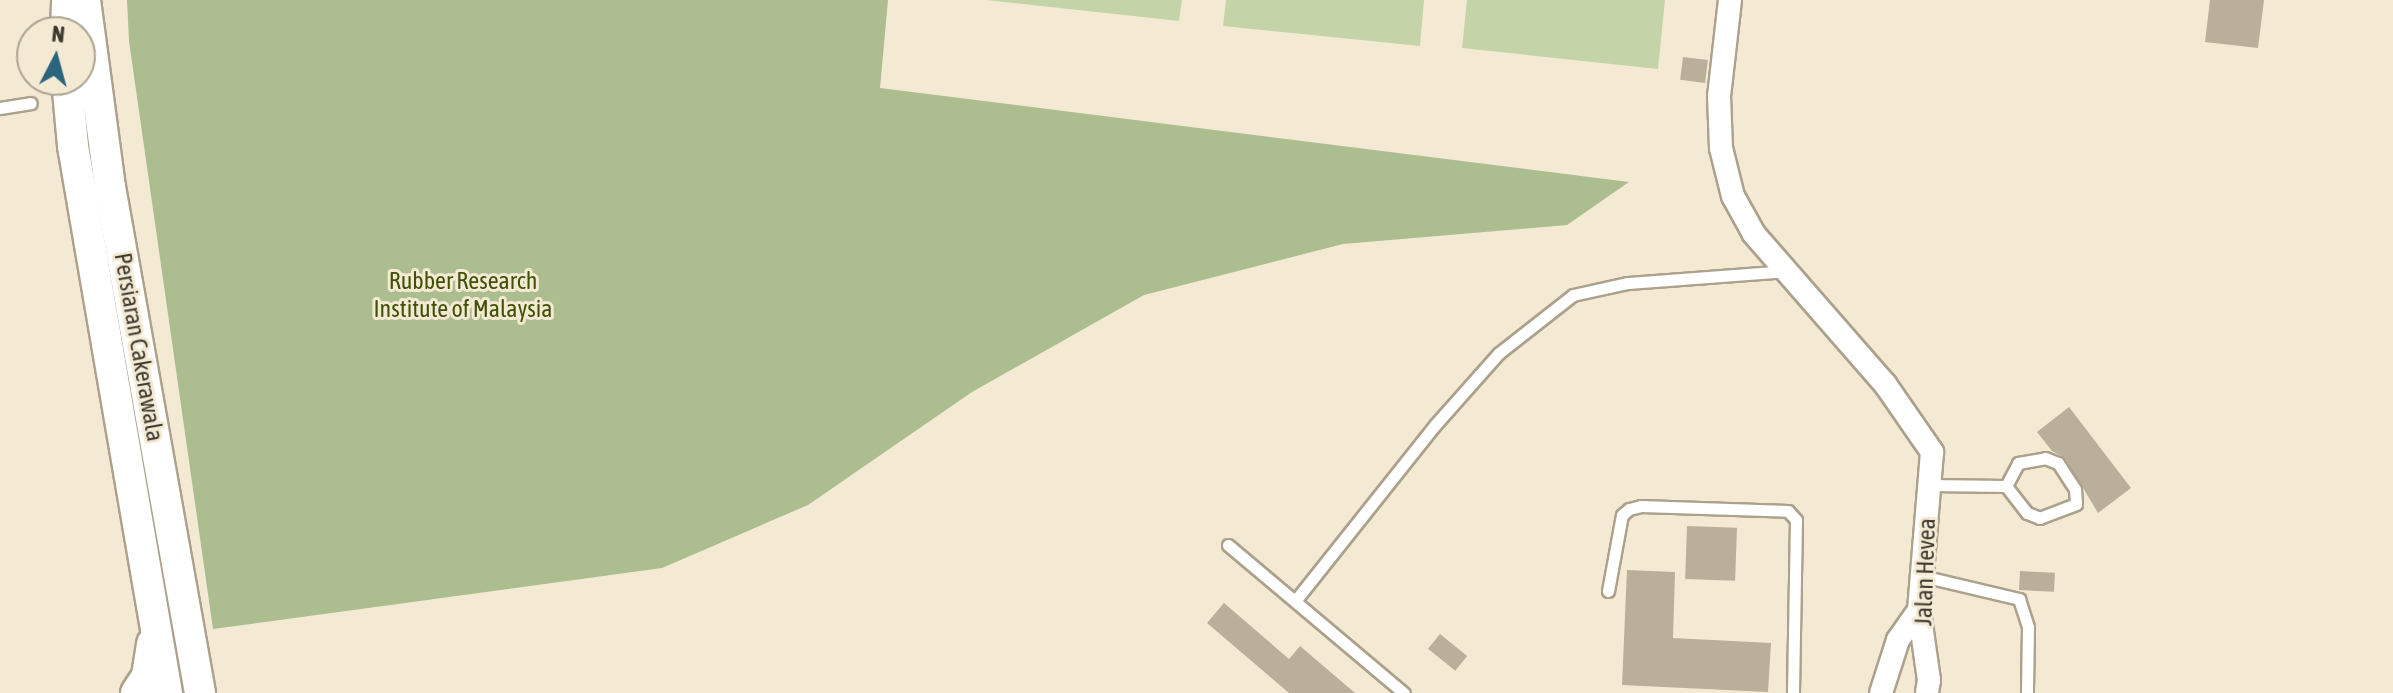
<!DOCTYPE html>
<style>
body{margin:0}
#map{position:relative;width:2393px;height:693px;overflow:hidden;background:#f4ead4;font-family:"Asap Condensed",sans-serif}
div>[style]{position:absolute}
.green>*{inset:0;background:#c4d4a8}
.forest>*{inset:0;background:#acbd8f}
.building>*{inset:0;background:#b9af9a;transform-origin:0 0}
.roads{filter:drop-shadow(2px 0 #aba18c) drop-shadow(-2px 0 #aba18c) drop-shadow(0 2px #aba18c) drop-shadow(0 -2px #aba18c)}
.lane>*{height:11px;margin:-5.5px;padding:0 5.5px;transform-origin:5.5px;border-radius:5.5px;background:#fff}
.street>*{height:22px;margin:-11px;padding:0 11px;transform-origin:11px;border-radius:11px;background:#fff}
.secondary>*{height:30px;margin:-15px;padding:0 15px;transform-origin:15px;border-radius:15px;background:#fff}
span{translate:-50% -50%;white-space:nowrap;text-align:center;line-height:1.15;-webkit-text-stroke:6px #f4ead4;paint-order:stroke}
.park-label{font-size:24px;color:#3e5106}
.street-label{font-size:24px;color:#3d3931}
.north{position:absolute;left:16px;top:16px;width:80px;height:80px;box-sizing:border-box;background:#f4ead4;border:2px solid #aba393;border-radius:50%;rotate:6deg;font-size:22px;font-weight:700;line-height:32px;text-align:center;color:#3d3931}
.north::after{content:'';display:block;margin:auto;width:28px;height:36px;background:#2b647d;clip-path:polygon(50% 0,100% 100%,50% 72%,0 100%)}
</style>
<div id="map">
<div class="green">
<i style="clip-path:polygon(987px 0,1182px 0,1179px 21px)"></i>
<i style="clip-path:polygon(1226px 0,1424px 0,1420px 46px,1223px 26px)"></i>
<i style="clip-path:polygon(1467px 0,1665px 0,1658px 69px,1462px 48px)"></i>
</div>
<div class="forest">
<i style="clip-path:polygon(127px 0,888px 0,880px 88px,1629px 182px,1567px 225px,1343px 244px,1144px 295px,972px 392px,808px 505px,662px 568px,213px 629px,129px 41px)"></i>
</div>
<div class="building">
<i style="clip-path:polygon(2210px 0,2264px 0,2258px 48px,2205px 42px)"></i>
<i style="left:1683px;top:57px;width:25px;height:23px;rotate:7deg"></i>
<i style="clip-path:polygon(2069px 407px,2131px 488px,2098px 513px,2065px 458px,2052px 451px,2037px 432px)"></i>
<i style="left:1687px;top:526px;width:50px;height:53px;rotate:2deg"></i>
<i style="clip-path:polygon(1627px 570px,1675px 572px,1673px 638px,1771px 643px,1768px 692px,1622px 685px)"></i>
<i style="left:2020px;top:571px;width:35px;height:19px;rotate:3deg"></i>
<i style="clip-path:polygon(1224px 603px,1289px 659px,1300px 646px,1355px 693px,1289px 693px,1207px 623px)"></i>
<i style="left:1440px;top:634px;width:35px;height:19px;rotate:39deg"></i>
</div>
<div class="roads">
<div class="lane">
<i style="left:0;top:108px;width:31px;rotate:-9deg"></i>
<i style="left:2045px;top:458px;width:14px;rotate:21deg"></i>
<i style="left:2058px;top:463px;width:31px;rotate:57deg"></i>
<i style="left:2075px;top:489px;width:15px;rotate:86deg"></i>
<i style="left:2076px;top:504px;width:39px;rotate:159deg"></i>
<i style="left:2040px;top:518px;width:14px;rotate:-159deg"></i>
<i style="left:2027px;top:513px;width:34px;rotate:-128deg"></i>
<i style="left:2006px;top:486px;width:26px;rotate:-62deg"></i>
<i style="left:2018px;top:463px;width:27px;rotate:-10deg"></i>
<i style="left:1929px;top:485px;width:77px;rotate:0.7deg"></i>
<i style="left:1228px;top:545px;width:230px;rotate:40.1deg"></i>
<i style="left:1922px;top:576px;width:100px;rotate:13.3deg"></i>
<i style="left:2019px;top:599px;width:29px;rotate:72deg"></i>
<i style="left:2028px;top:627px;width:66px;rotate:90.9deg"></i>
<i style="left:1608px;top:591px;width:77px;rotate:-79.6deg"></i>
<i style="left:1622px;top:515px;width:9px;rotate:-41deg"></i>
<i style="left:1629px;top:509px;width:12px;rotate:-14deg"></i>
<i style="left:1641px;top:506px;width:147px;rotate:1.9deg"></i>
<i style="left:1788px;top:511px;width:12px;rotate:48deg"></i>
<i style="left:1796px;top:520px;width:173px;rotate:91deg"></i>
<i style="left:1295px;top:601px;width:225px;rotate:-51.5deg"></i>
<i style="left:1435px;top:425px;width:96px;rotate:-48.4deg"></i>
<i style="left:1499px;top:353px;width:94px;rotate:-38.1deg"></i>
<i style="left:1573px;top:295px;width:55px;rotate:-12.5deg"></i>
<i style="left:1627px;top:283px;width:159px;rotate:-4.3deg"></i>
</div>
<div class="street">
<i style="left:1730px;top:0;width:97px;rotate:96.5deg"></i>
<i style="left:1719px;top:96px;width:52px;rotate:87.8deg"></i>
<i style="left:1721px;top:148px;width:49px;rotate:76deg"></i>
<i style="left:1733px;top:196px;width:43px;rotate:61.1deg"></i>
<i style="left:1754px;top:234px;width:199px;rotate:48.9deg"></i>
<i style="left:1885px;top:384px;width:83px;rotate:55.3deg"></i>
<i style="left:1932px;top:452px;width:159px;rotate:94.7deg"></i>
<i style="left:1919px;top:610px;width:71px;rotate:81.9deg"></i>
<i style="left:1929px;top:680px;width:13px;rotate:99deg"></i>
<i style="left:1881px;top:693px;width:56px;rotate:-72.2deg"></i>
<i style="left:1898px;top:640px;width:37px;rotate:-55deg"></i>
</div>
<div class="secondary">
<i style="left:85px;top:0;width:189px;rotate:82.4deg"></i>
<i style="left:110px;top:187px;width:514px;rotate:79.91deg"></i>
<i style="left:66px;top:32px;width:32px;rotate:-88deg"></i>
<i style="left:67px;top:80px;width:66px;rotate:84.8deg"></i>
<i style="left:73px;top:146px;width:555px;rotate:80.25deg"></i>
<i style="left:136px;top:693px;width:20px;rotate:-57deg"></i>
<i style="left:147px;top:676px;width:33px;rotate:-81deg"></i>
</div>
</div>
<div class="park-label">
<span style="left:463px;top:295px">Rubber Research<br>Institute of Malaysia</span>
</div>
<div class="street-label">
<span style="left:139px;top:347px;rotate:80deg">Persiaran Cakerawala</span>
<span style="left:1925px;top:572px;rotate:-88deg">Jalan Hevea</span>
</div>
<div class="north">N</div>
</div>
